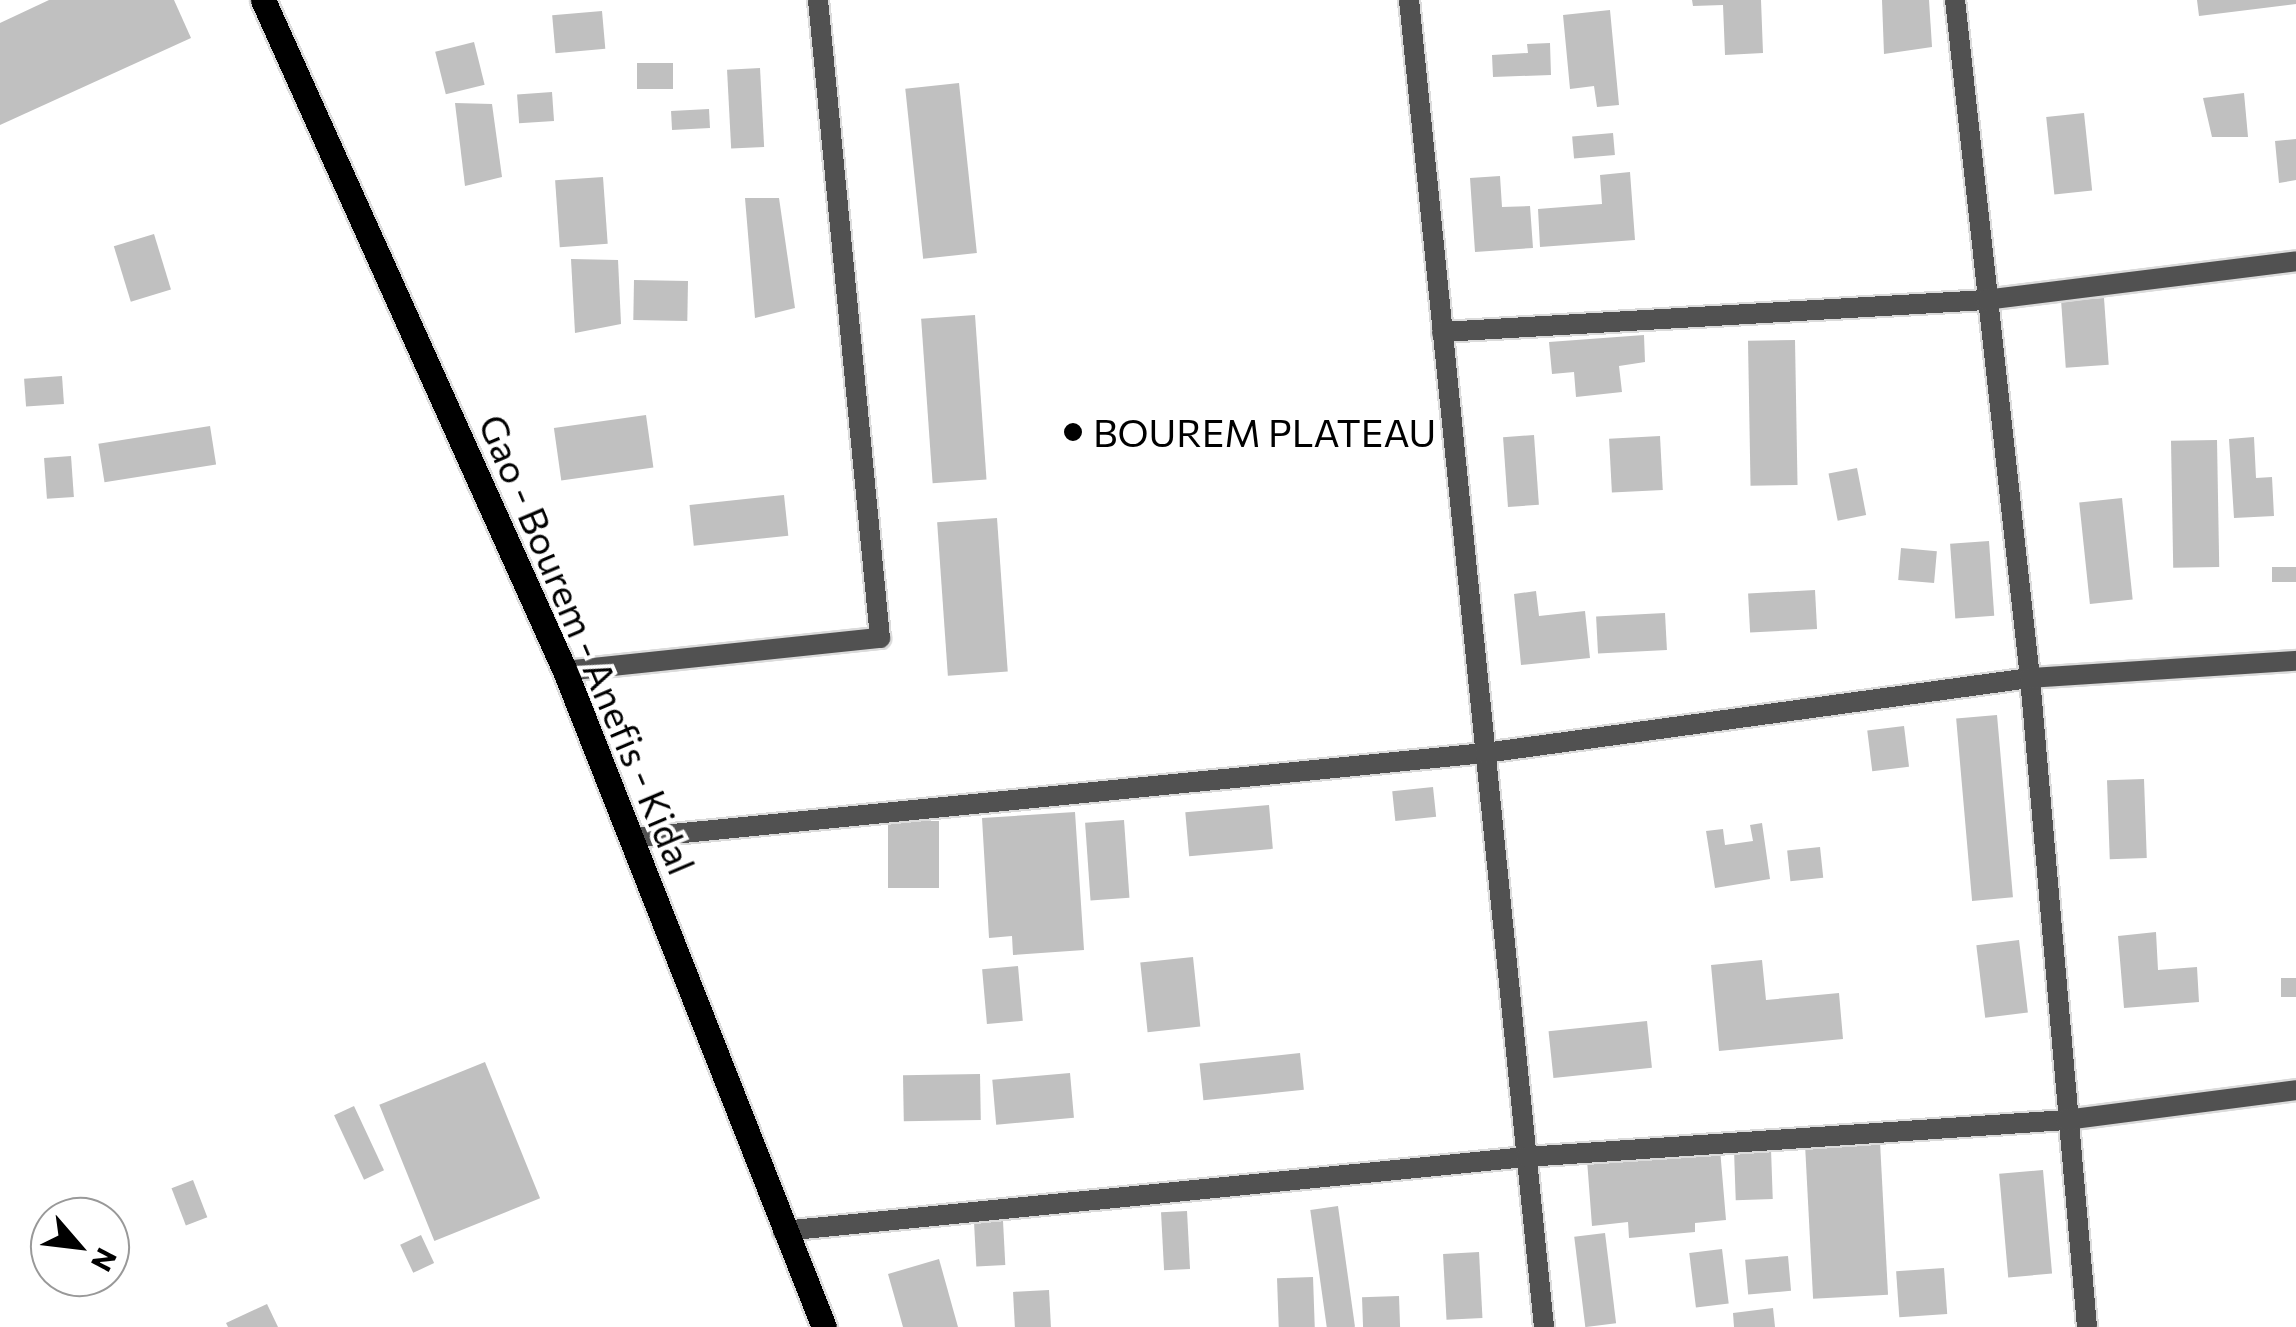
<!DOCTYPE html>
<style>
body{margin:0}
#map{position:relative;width:2296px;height:1327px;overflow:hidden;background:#fff;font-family:Commissioner,sans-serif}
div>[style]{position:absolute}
.building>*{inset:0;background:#c0c0c0;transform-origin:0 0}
.roads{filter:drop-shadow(2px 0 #dbdbdb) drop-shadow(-2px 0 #dbdbdb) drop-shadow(0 2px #dbdbdb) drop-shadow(0 -2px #dbdbdb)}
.minor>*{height:20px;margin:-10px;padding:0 10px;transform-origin:10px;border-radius:10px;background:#515151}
.primary>*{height:25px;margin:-12.5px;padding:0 12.5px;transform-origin:12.5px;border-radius:12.5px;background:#000}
.dots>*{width:28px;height:28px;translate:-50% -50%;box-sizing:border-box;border:5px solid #fff;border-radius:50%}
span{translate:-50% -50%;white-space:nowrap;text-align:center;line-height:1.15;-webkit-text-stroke:8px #fff;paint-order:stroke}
.poi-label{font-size:38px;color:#000}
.left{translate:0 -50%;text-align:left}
.street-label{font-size:38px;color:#000}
.north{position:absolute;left:30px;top:1197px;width:100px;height:100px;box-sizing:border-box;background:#fff;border:2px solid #999;border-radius:50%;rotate:118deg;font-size:28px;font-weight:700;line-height:40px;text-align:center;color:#000}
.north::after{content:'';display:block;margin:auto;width:35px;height:45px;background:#000;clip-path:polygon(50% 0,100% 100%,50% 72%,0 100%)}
</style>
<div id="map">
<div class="building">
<i style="clip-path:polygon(49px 0,174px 0,191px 38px,0 125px,0 23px)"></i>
<i style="clip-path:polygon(1692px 0,1761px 0,1763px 53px,1725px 55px,1723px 5px,1693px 6px)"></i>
<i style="clip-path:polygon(1882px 0,1929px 0,1932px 47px,1884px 54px)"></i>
<i style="clip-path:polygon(2197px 0,2296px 0,2296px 4px,2199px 16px)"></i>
<i style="clip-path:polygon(1610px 10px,1619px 105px,1597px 107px,1594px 86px,1570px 89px,1563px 15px)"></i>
<i style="left:602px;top:11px;width:38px;height:50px;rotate:85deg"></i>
<i style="left:474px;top:42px;width:44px;height:40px;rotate:76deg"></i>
<i style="clip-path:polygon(1550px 43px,1551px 75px,1493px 77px,1492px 55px,1528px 53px,1527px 44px)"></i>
<i style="left:673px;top:63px;width:26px;height:36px;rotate:90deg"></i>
<i style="left:760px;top:68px;width:79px;height:33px;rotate:87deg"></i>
<i style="left:959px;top:83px;width:171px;height:54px;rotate:84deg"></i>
<i style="left:552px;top:92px;width:29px;height:35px;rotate:86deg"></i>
<i style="clip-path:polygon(2244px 93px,2248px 137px,2212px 137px,2203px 98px)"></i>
<i style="clip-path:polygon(455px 103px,492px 104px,502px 177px,465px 186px)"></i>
<i style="left:709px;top:109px;width:19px;height:38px;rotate:87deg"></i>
<i style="left:2084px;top:113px;width:78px;height:38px;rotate:84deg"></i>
<i style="left:1613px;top:133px;width:22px;height:41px;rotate:85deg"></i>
<i style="clip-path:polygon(2296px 139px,2296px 180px,2279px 183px,2275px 141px)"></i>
<i style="clip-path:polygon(1630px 172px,1635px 240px,1540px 247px,1538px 209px,1602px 204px,1600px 175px)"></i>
<i style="clip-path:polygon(1500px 176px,1502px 207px,1530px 206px,1533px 248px,1475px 252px,1470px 178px)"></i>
<i style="left:603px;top:177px;width:67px;height:48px;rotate:86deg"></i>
<i style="clip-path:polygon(745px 198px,779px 198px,795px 308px,755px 318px)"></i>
<i style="left:154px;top:234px;width:58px;height:42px;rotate:73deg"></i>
<i style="clip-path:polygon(571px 259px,618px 260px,621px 324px,575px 333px)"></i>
<i style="left:634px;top:280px;width:54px;height:40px;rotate:1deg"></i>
<i style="left:2104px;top:298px;width:67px;height:43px;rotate:86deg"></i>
<i style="left:975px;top:315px;width:165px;height:54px;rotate:86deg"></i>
<i style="clip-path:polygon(1644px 335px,1645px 362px,1619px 366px,1622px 392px,1576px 397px,1574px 372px,1552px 374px,1549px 342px)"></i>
<i style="left:1795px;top:340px;width:145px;height:47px;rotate:89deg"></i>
<i style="left:62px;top:376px;width:28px;height:38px;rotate:86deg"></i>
<i style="left:646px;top:415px;width:53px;height:93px;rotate:82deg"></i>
<i style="left:210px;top:426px;width:39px;height:113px;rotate:81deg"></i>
<i style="left:1534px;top:435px;width:70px;height:31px;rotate:86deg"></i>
<i style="left:1660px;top:436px;width:54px;height:51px;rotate:87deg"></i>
<i style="clip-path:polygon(2254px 437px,2256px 478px,2272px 477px,2274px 516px,2234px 518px,2229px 439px)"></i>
<i style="left:2217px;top:440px;width:127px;height:46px;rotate:89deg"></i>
<i style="left:71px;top:456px;width:41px;height:27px;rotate:86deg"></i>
<i style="left:1857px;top:468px;width:48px;height:29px;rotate:79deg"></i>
<i style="left:784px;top:495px;width:41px;height:95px;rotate:84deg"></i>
<i style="left:2122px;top:498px;width:102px;height:43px;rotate:84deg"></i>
<i style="left:997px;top:518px;width:154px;height:60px;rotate:86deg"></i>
<i style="left:1989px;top:541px;width:75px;height:39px;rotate:86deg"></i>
<i style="left:1901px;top:548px;width:36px;height:32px;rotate:5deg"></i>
<i style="left:2296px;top:567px;width:15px;height:24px;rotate:90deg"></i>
<i style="left:1815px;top:590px;width:39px;height:67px;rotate:87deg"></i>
<i style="clip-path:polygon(1536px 591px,1539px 616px,1585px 611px,1590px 658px,1521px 665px,1514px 594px)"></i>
<i style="left:1665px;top:613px;width:37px;height:69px;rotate:87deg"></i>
<i style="left:1997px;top:715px;width:183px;height:41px;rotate:85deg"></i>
<i style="left:1904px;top:726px;width:41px;height:37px;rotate:83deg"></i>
<i style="left:2144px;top:779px;width:79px;height:37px;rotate:88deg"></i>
<i style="left:1433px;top:787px;width:30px;height:41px;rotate:84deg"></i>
<i style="left:1269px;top:805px;width:44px;height:84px;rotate:85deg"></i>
<i style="clip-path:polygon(1075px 812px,1084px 950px,1013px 955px,1012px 936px,989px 938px,982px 818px)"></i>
<i style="left:1124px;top:820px;width:78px;height:39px;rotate:86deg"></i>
<i style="left:888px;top:821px;width:51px;height:67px"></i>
<i style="clip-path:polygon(1762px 823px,1770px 879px,1715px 888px,1706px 831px,1723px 829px,1725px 845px,1753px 841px,1750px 825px)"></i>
<i style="left:1820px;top:847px;width:31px;height:33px;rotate:84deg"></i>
<i style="clip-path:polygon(2156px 932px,2158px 970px,2197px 967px,2199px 1002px,2124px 1008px,2118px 936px)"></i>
<i style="left:2019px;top:940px;width:73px;height:43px;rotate:83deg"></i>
<i style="left:1193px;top:957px;width:70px;height:53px;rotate:84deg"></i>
<i style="clip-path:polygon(1762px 960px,1766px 1000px,1839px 993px,1843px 1039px,1719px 1051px,1711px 965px)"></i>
<i style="left:1018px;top:966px;width:55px;height:36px;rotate:85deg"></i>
<i style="left:2296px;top:978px;width:19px;height:15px;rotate:90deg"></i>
<i style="left:1647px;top:1021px;width:47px;height:99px;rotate:84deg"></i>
<i style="left:1300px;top:1053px;width:37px;height:101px;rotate:84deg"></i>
<i style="left:485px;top:1062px;width:147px;height:114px;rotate:68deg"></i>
<i style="left:1070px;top:1073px;width:45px;height:78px;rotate:85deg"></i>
<i style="left:980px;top:1074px;width:46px;height:77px;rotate:89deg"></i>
<i style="left:354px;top:1106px;width:71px;height:22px;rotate:65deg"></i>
<i style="left:1880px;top:1142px;width:153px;height:75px;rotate:87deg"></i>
<i style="clip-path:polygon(1720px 1149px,1726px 1220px,1695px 1223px,1695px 1232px,1629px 1238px,1628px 1222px,1592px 1226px,1587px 1160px)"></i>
<i style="left:1771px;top:1149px;width:50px;height:37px;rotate:88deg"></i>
<i style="left:2043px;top:1170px;width:104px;height:44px;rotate:85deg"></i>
<i style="left:193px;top:1180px;width:40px;height:23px;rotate:69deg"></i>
<i style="left:1338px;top:1206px;width:122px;height:28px;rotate:82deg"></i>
<i style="left:1187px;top:1211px;width:58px;height:26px;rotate:87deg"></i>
<i style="left:1003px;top:1221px;width:44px;height:29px;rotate:87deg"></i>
<i style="left:1605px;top:1233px;width:91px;height:31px;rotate:83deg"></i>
<i style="left:421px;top:1235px;width:31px;height:23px;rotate:65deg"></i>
<i style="left:1722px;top:1249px;width:55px;height:33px;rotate:83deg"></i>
<i style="left:1479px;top:1252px;width:66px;height:36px;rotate:87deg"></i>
<i style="left:1788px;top:1256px;width:35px;height:43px;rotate:85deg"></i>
<i style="clip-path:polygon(939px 1259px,958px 1327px,903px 1327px,888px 1274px)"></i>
<i style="left:1944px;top:1268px;width:46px;height:48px;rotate:86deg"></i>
<i style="left:1313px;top:1277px;width:50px;height:36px;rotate:88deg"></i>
<i style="left:1049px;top:1290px;width:37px;height:36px;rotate:87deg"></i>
<i style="left:1399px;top:1296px;width:31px;height:37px;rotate:88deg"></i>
<i style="clip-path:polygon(267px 1304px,278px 1327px,228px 1327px,226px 1323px)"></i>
<i style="clip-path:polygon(1773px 1308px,1775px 1327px,1734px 1327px,1733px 1313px)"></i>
</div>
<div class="roads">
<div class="minor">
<i style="left:1409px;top:0;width:1334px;rotate:84.19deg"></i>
<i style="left:1955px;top:0;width:682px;rotate:83.69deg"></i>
<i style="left:2030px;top:678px;width:651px;rotate:84.98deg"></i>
<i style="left:1442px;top:332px;width:544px;rotate:-3.37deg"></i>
<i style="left:1985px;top:300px;width:313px;rotate:-7.1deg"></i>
<i style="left:565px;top:671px;width:317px;rotate:-6deg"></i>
<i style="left:880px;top:638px;width:641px;rotate:-95.55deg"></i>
<i style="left:633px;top:838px;width:856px;rotate:-5.7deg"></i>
<i style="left:1485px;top:753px;width:550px;rotate:-7.84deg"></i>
<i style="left:2030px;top:678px;width:267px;rotate:-3.7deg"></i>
<i style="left:783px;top:1231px;width:747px;rotate:-5.69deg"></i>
<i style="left:1526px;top:1157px;width:541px;rotate:-3.92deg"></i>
<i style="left:2066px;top:1120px;width:232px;rotate:-7.4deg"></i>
</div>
<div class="primary">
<i style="left:263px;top:0;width:736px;rotate:65.77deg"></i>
<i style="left:565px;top:671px;width:705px;rotate:68.46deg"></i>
</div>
</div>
<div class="dots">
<i style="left:1073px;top:432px;background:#000"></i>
</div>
<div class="poi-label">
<span class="left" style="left:1093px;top:432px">BOUREM PLATEAU</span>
</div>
<div class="street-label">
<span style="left:588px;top:644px;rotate:67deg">Gao - Bourem - Anefis - Kidal</span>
</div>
<div class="north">N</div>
</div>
